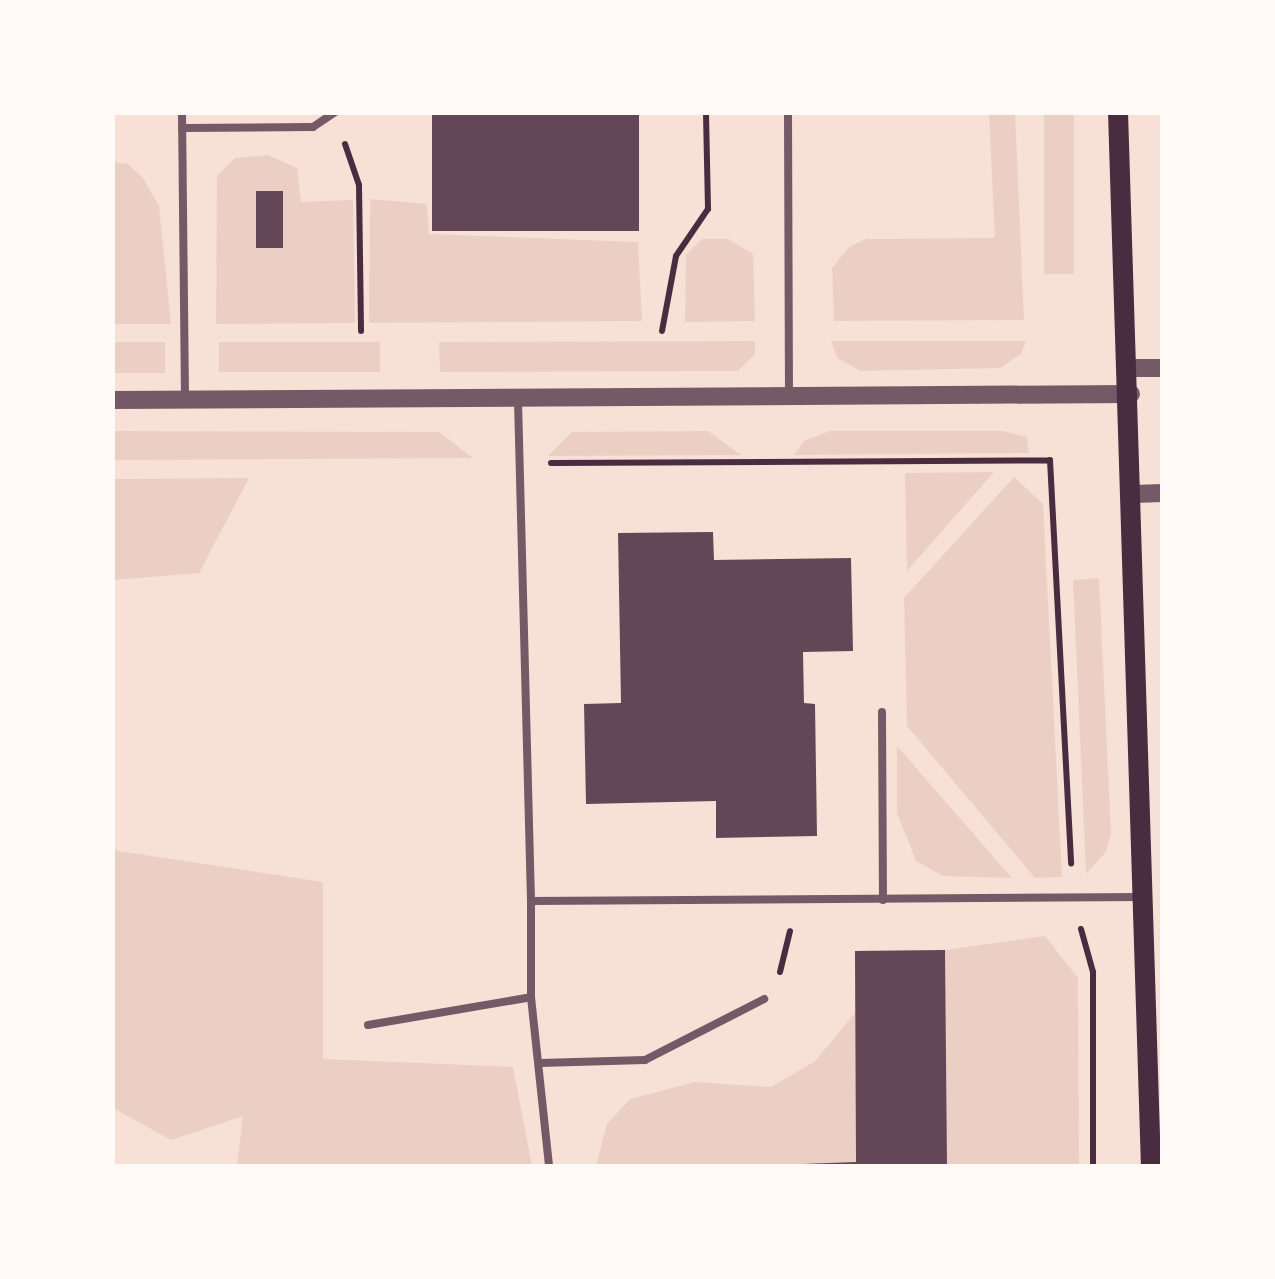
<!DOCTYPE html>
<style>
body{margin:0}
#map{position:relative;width:1275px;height:1279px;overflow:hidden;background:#f7e1d7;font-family:"Nunito Sans",sans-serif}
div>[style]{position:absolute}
.green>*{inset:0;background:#ebcfc5;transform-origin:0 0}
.building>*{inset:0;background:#644757;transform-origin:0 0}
.path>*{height:6px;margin:-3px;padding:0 3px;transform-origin:3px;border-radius:3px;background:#4a2c40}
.service>*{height:8px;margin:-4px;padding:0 4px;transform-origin:4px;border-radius:4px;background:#755966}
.tertiary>*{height:18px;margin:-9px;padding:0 9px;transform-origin:9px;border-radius:9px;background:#755966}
.secondary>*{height:20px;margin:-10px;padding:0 10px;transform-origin:10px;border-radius:10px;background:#4a2c40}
span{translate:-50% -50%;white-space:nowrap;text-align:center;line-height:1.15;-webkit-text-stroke:9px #fffaf5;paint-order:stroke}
.frame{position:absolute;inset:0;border:115px solid #fffaf5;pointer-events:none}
</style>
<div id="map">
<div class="green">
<i style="clip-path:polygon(989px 113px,1015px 113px,1024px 320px,834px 321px,832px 268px,849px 247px,866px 239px,995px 238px)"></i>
<i style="left:1044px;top:113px;width:30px;height:161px"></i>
<i style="clip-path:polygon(268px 155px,297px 168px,301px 202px,353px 200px,355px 323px,216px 324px,217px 176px,235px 158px)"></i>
<i style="clip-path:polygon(112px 162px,128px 164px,143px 178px,159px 206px,171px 324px,113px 324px)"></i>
<i style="clip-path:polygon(370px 199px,427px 204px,429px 234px,638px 242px,642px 321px,369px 323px)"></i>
<i style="clip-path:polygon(702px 239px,728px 239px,753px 254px,755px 321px,685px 322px,686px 255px)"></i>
<i style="clip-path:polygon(755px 341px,755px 354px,738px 371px,440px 372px,439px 342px)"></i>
<i style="clip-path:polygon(831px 341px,1026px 341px,1021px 354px,1000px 368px,861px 371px,837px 358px)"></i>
<i style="left:113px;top:342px;width:52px;height:31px"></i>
<i style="left:219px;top:342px;width:161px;height:30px"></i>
<i style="clip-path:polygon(112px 431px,439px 432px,473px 458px,113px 460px)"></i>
<i style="clip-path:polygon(708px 431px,741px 455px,548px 456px,572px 432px)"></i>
<i style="clip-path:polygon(830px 431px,1003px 431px,1027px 437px,1029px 453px,794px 455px,804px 441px)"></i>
<i style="clip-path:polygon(994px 472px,907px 571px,905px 473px)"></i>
<i style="clip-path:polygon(1014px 477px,1043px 504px,1062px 877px,1035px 878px,907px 726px,904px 598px)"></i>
<i style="clip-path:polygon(249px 478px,199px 573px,113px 580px,113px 479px)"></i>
<i style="clip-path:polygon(1099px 578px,1111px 834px,1106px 852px,1086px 874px,1073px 580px)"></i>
<i style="clip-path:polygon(897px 746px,1012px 878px,943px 876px,916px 861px,897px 813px)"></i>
<i style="clip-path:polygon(112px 850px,323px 882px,323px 1059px,513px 1067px,532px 1166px,237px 1166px,243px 1116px,171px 1140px,113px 1108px)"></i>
<i style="clip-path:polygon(1045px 936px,1078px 978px,1079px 1166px,596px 1166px,607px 1124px,630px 1099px,695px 1082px,771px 1087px,815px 1061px,855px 1013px,855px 951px,945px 950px)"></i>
</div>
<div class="building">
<i style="left:432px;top:112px;width:207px;height:119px"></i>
<i style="left:256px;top:191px;width:27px;height:57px"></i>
<i style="clip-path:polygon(713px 532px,714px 560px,851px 558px,853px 651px,803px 652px,804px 703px,815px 704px,817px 836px,716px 838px,716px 801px,586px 804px,584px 704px,621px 703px,618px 533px)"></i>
<i style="clip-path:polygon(945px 950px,947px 1166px,747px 1166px,856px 1162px,855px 951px)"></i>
</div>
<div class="path">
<i style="left:345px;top:144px;width:43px;rotate:71.1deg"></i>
<i style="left:359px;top:185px;width:146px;rotate:89.2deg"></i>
<i style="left:662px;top:331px;width:76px;rotate:-79.4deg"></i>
<i style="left:676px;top:256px;width:57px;rotate:-55.8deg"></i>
<i style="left:708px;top:209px;width:97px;rotate:-91.2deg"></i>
<i style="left:551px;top:463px;width:499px;rotate:-0.3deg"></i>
<i style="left:1050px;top:460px;width:404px;rotate:87deg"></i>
<i style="left:1081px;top:929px;width:45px;rotate:74.4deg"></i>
<i style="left:1093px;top:972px;width:194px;rotate:90deg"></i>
<i style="left:780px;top:972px;width:42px;rotate:-76.3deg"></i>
</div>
<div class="service">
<i style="left:182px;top:112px;width:288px;rotate:89.4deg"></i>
<i style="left:788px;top:112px;width:285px;rotate:89.8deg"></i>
<i style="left:182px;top:128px;width:131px;rotate:-0.4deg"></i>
<i style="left:313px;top:127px;width:27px;rotate:-34deg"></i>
<i style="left:518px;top:401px;width:500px;rotate:88.51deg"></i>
<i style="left:531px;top:901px;width:612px;rotate:-0.37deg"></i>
<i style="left:882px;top:712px;width:188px;rotate:89.7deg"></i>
<i style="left:531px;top:901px;width:96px;rotate:90deg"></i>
<i style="left:531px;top:997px;width:170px;rotate:83.9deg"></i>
<i style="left:368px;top:1025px;width:165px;rotate:-9.7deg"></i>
<i style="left:540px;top:1063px;width:105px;rotate:-1.6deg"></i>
<i style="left:645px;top:1060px;width:134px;rotate:-27.1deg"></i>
</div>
<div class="tertiary">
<i style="left:1130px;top:368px;width:32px"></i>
<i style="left:112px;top:400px;width:1019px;rotate:-0.34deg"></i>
<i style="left:1135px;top:494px;width:27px;rotate:-2deg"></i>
</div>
<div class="secondary">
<i style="left:1118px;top:112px;width:1055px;rotate:88.21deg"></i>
</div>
<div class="frame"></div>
</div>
